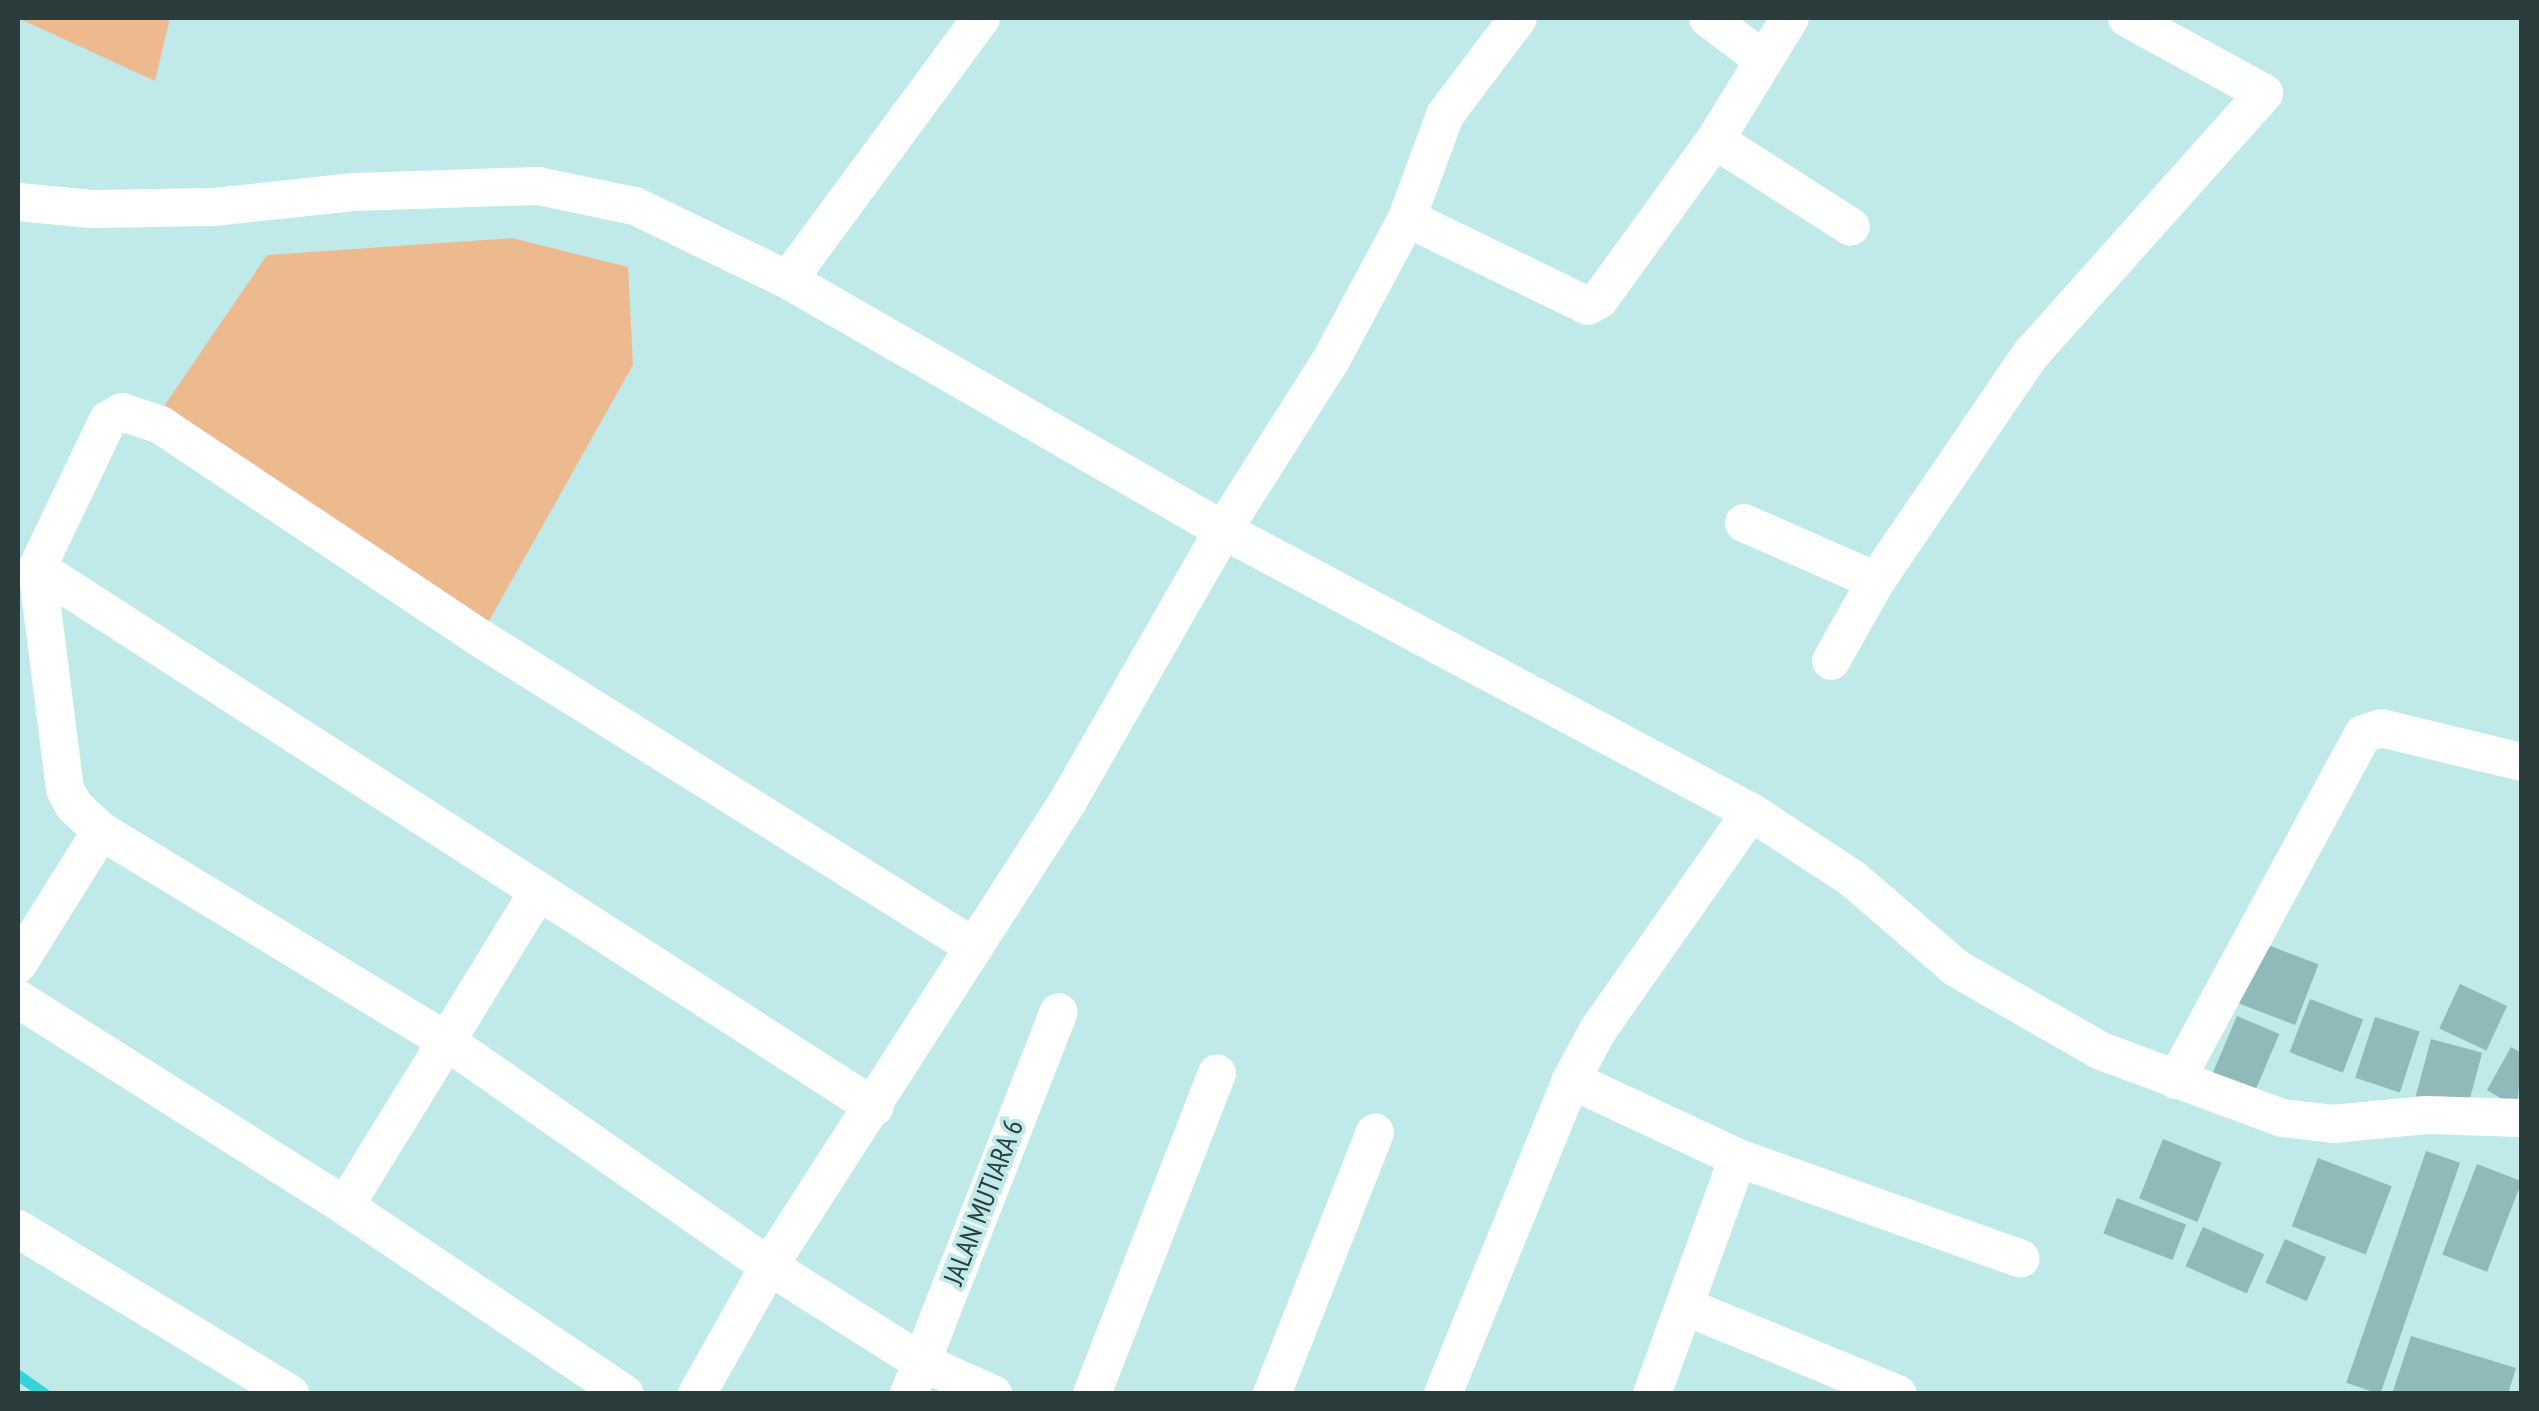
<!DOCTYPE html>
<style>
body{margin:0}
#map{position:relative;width:2539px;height:1411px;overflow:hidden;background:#c0eaea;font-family:"PT Sans Narrow",sans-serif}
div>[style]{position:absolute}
.green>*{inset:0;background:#edba90}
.stream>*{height:11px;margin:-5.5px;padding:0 5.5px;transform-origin:5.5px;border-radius:5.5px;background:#36d4d8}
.building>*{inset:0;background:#90b9b9;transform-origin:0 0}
.street>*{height:38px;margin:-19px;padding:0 19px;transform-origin:19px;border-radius:19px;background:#fff}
span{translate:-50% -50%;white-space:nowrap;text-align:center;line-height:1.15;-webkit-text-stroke:8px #c0eaea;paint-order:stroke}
.street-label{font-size:28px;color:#2b3c3c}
.frame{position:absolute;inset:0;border:20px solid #2b3c3c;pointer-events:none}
</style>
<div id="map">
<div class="green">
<i style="clip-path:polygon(18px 18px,170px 18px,155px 81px)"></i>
<i style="clip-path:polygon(512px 238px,628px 267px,633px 365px,484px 630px,156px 418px,267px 255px)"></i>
</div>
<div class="stream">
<i style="left:18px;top:1375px;width:33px;rotate:35deg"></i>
</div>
<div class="building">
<i style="left:2255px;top:940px;width:68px;height:65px;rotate:21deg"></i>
<i style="left:2460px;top:984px;width:52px;height:49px;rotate:25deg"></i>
<i style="left:2310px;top:999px;width:57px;height:57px;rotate:21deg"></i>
<i style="left:2237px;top:1016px;width:46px;height:69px;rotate:23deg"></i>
<i style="left:2375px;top:1017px;width:47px;height:64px;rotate:18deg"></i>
<i style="left:2431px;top:1039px;width:53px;height:59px;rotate:15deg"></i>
<i style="clip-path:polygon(2511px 1047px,2522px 1053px,2517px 1108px,2487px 1090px)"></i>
<i style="left:2163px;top:1139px;width:63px;height:64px;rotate:22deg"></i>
<i style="left:2426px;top:1151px;width:36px;height:245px;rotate:19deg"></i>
<i style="left:2318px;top:1158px;width:79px;height:73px;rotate:21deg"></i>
<i style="left:2477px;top:1164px;width:48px;height:97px;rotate:21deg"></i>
<i style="left:2117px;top:1198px;width:74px;height:38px;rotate:21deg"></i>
<i style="left:2203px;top:1227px;width:67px;height:43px;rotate:24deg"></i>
<i style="left:2285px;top:1239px;width:45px;height:48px;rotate:24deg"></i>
<i style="clip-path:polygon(2411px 1336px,2516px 1368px,2508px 1394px,2393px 1391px)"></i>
</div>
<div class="street">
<i style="left:1708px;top:18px;width:68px;rotate:37.2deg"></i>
<i style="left:1715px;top:140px;width:161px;rotate:32.6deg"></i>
<i style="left:18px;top:202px;width:74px;rotate:5.4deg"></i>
<i style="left:92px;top:209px;width:122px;rotate:-0.9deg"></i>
<i style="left:214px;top:207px;width:141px;rotate:-6.1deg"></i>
<i style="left:354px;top:192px;width:184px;rotate:-1.9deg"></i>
<i style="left:538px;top:186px;width:99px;rotate:11.7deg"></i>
<i style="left:635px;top:206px;width:170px;rotate:25.8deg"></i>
<i style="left:788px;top:280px;width:502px;rotate:29.89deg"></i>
<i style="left:1223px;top:530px;width:599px;rotate:28.11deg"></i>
<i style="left:1751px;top:812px;width:122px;rotate:33.3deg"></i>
<i style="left:1853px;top:879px;width:136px;rotate:40.8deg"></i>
<i style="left:1956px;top:968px;width:167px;rotate:29.8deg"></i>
<i style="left:2101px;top:1051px;width:193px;rotate:20.3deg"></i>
<i style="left:2282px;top:1118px;width:51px;rotate:6.7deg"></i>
<i style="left:2333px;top:1124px;width:94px;rotate:-5.5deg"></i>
<i style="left:2427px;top:1115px;width:95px;rotate:1.8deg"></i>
<i style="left:1407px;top:218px;width:110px;rotate:-69.7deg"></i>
<i style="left:1445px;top:115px;width:121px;rotate:-53deg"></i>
<i style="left:788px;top:280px;width:325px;rotate:-53.6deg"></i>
<i style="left:1744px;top:523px;width:144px;rotate:23.7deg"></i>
<i style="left:37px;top:568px;width:996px;rotate:32.78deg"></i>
<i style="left:1831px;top:661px;width:92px;rotate:-60.6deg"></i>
<i style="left:1876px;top:581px;width:275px;rotate:-55.7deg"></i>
<i style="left:2031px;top:354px;width:350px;rotate:-48.2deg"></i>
<i style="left:2264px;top:93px;width:156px;rotate:-151.3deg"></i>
<i style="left:974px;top:947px;width:583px;rotate:-147.97deg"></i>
<i style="left:480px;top:638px;width:384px;rotate:-146.3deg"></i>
<i style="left:161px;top:425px;width:41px;rotate:-161.6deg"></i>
<i style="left:122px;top:412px;width:16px;rotate:150deg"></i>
<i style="left:108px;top:420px;width:164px;rotate:115.6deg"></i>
<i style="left:37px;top:568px;width:223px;rotate:82.8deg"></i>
<i style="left:65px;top:789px;width:19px;rotate:62deg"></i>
<i style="left:74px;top:806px;width:37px;rotate:43deg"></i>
<i style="left:101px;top:831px;width:404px;rotate:31.3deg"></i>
<i style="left:446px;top:1041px;width:394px;rotate:34.9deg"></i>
<i style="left:769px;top:1266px;width:180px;rotate:32.3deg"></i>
<i style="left:921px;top:1362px;width:79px;rotate:24deg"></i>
<i style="left:18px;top:964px;width:157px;rotate:-58deg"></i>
<i style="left:18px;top:999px;width:387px;rotate:32.3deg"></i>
<i style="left:345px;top:1206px;width:337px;rotate:33.9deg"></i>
<i style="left:1571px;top:1080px;width:184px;rotate:25deg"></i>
<i style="left:1738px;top:1158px;width:300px;rotate:19.6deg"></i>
<i style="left:2176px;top:1080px;width:393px;rotate:-61.6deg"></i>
<i style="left:2363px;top:734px;width:19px;rotate:-18deg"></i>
<i style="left:2381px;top:728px;width:145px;rotate:13.6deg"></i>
<i style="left:345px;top:1206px;width:370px;rotate:-58.4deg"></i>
<i style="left:18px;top:1229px;width:318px;rotate:31.2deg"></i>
<i style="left:1684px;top:1306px;width:231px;rotate:22.4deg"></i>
<i style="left:697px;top:1394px;width:147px;rotate:-60.6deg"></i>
<i style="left:769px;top:1266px;width:553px;rotate:-57.26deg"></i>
<i style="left:1068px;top:801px;width:312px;rotate:-60.2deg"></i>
<i style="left:1223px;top:530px;width:201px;rotate:-57.6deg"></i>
<i style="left:1331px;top:360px;width:161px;rotate:-61.8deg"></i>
<i style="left:1407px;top:218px;width:201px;rotate:25.9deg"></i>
<i style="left:1588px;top:306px;width:13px;rotate:-29deg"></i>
<i style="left:1599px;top:300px;width:198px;rotate:-54.1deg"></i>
<i style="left:1715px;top:140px;width:143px;rotate:-58.4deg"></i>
<i style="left:909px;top:1394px;width:410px;rotate:-68.6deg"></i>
<i style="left:1092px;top:1394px;width:344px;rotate:-68.7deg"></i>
<i style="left:1272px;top:1394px;width:281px;rotate:-68.5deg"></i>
<i style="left:1443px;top:1394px;width:339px;rotate:-67.8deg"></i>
<i style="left:1571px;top:1080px;width:57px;rotate:-61.6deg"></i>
<i style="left:1598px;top:1030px;width:266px;rotate:-54.9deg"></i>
<i style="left:1652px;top:1394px;width:251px;rotate:-70deg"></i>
</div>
<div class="street-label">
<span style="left:983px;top:1202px;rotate:-69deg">JALAN MUTIARA 6</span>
</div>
<div class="frame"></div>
</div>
